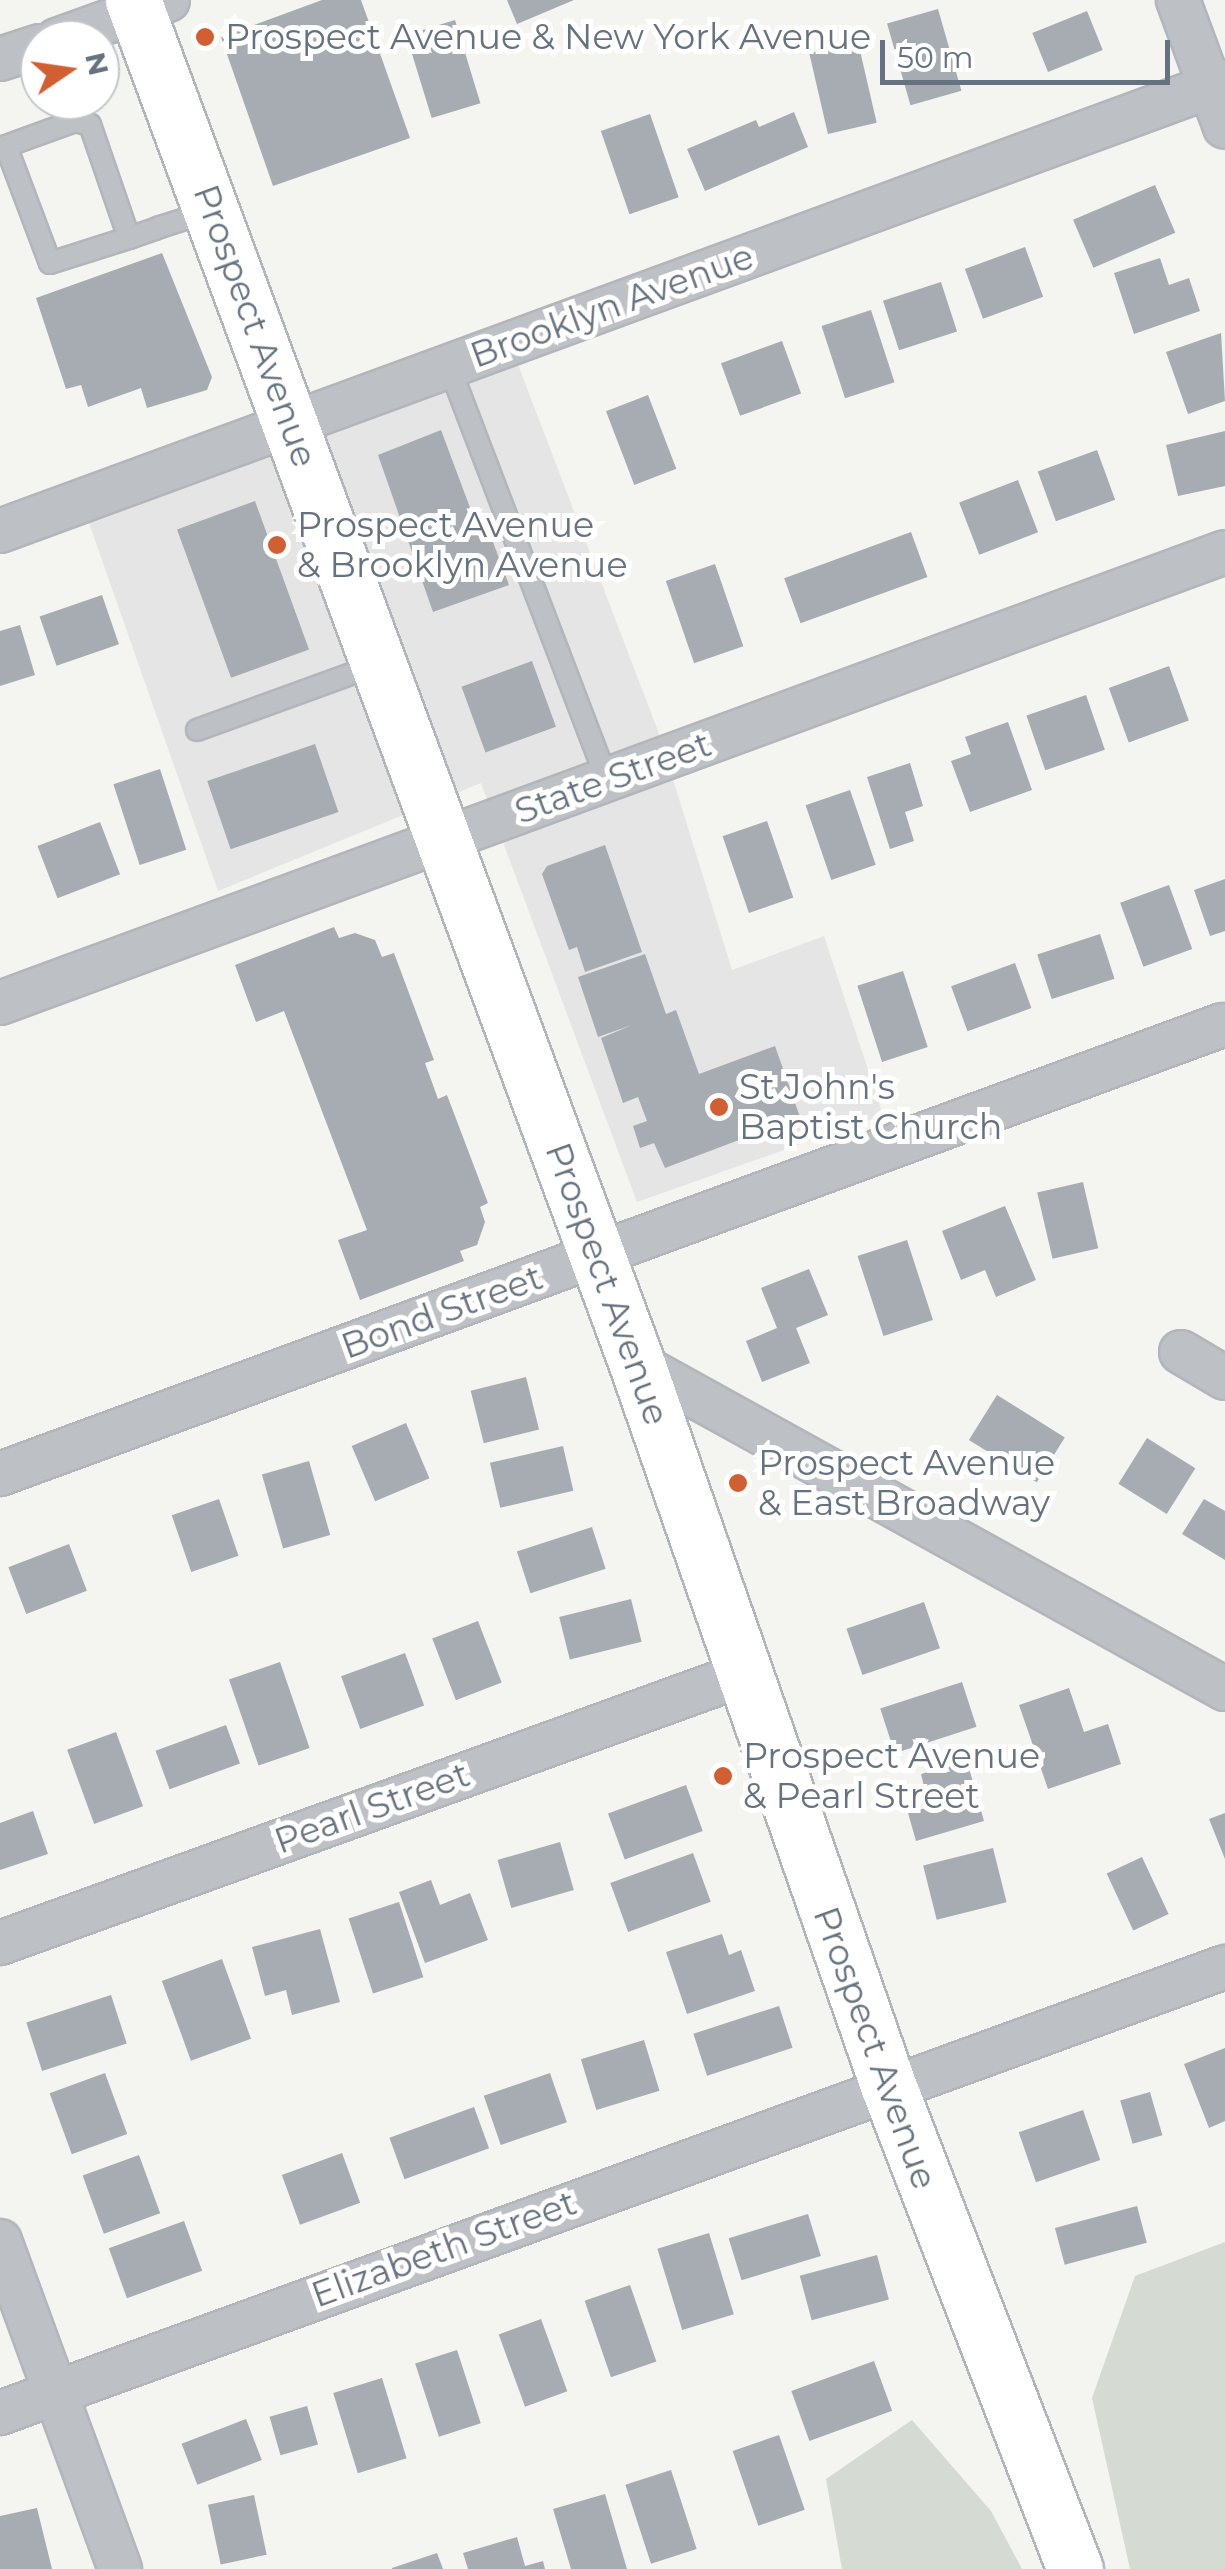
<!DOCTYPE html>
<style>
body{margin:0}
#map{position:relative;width:1225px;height:2569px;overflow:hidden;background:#f4f4f0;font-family:Montserrat,sans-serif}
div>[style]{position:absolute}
.built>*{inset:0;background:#e4e5e4}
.green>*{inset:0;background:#d5dad2}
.building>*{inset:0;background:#a6acb2;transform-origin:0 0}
.roads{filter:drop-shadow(2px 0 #b2b6ba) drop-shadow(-2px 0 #b2b6ba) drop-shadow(0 2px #b2b6ba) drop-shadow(0 -2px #b2b6ba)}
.lane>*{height:20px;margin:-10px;padding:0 10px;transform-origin:10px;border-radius:10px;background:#bdc0c4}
.street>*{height:42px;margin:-21px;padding:0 21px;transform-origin:21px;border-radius:21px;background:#bdc0c4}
.secondary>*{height:55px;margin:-27.5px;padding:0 27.5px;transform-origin:27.5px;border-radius:27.5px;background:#fff}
.dots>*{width:28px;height:28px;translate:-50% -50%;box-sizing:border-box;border:5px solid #fff;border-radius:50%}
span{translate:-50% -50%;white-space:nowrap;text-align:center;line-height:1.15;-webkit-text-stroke:10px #fff;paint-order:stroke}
.poi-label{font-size:35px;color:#66727f}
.left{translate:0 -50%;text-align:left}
.street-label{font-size:35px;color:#66727f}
.north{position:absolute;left:20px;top:20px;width:100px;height:100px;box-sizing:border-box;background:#fff;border:2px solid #c2c7cc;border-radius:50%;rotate:77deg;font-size:28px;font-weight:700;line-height:40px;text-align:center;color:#66727f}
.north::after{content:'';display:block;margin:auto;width:35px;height:45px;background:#d25f32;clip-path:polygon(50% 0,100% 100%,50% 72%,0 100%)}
.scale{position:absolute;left:880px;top:40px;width:290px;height:45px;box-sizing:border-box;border:5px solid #66727f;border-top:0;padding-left:12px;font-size:30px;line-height:35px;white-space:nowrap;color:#66727f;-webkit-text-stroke:8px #fff;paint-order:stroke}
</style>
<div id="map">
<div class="built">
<i style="clip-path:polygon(517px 362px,658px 731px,732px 970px,824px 936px,883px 1115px,637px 1202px,481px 783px,218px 891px,89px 523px)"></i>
</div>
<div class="green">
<i style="clip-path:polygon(1225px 2242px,1225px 2569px,1130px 2569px,1092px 2398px,1135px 2276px)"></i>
<i style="clip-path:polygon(912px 2420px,991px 2511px,1022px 2569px,842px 2569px,826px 2479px)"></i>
</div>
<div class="building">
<i style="clip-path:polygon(322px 0,361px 0,410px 138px,273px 186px,221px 37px)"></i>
<i style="clip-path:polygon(507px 0,574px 0,517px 24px)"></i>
<i style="left:938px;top:9px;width:85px;height:53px;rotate:74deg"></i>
<i style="left:1087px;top:11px;width:42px;height:59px;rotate:68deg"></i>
<i style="left:455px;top:20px;width:87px;height:51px;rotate:73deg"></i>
<i style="left:858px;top:42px;width:83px;height:50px;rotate:77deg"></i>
<i style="clip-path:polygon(794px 112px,808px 147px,705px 191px,687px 149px,756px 120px,759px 127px)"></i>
<i style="left:650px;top:114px;width:88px;height:52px;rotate:71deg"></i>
<i style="left:1155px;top:185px;width:52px;height:89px;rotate:67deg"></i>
<i style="left:1025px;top:247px;width:53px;height:64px;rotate:70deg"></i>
<i style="clip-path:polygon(162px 253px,212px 377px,207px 390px,147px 408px,141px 388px,88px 407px,81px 385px,66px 389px,36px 298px)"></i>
<i style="clip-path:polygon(1160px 258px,1169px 285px,1189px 278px,1200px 311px,1134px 334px,1114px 273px)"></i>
<i style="left:941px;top:282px;width:52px;height:61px;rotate:72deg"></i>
<i style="left:871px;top:310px;width:76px;height:52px;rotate:72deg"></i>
<i style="clip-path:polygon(1221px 333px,1225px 401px,1188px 414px,1166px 352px)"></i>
<i style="left:782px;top:341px;width:56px;height:65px;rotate:70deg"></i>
<i style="left:648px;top:395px;width:79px;height:45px;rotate:69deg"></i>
<i style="clip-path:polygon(441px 430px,481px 537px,490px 534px,509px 585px,433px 612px,378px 455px)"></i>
<i style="clip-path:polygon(1225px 431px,1225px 486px,1178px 496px,1166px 445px)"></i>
<i style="left:1097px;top:450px;width:53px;height:63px;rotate:70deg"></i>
<i style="left:1018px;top:480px;width:56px;height:63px;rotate:69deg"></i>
<i style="left:255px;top:501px;width:158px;height:83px;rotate:70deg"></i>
<i style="left:911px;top:532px;width:48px;height:135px;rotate:70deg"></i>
<i style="left:715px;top:564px;width:87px;height:52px;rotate:71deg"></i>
<i style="left:102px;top:595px;width:52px;height:66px;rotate:71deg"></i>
<i style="clip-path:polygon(20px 625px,35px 675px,0 686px,0 631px)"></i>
<i style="left:532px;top:661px;width:70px;height:75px;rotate:70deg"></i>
<i style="left:1169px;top:666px;width:58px;height:64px;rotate:70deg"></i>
<i style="left:1086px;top:695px;width:58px;height:63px;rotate:71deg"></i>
<i style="clip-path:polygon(1008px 722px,1032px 790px,970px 812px,951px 761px,971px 754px,965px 737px)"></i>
<i style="left:315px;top:744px;width:72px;height:114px;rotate:71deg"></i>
<i style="clip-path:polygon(910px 763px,923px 806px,905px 812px,914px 841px,890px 849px,867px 777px)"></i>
<i style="left:160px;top:769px;width:85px;height:49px;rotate:72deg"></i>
<i style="left:850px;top:790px;width:79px;height:47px;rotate:71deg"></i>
<i style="left:767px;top:821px;width:81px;height:47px;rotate:71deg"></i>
<i style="left:100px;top:822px;width:56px;height:67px;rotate:69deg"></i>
<i style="clip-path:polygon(605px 845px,642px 952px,585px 972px,577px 947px,569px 950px,542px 874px,547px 866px)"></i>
<i style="clip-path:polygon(1225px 879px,1225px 931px,1210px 936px,1194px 890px)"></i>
<i style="left:1169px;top:885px;width:68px;height:52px;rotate:70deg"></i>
<i style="clip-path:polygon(334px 927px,339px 938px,355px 933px,375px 940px,382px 957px,394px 953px,434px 1060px,425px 1063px,438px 1099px,447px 1095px,488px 1203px,480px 1207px,485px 1222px,477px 1245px,460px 1251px,464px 1261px,360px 1300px,338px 1240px,367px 1230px,284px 1011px,256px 1022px,235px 965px)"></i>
<i style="left:1100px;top:934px;width:47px;height:66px;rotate:72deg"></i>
<i style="clip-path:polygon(645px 954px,666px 1014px,676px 1010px,699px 1074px,775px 1046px,800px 1117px,665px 1168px,654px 1143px,640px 1148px,633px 1126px,647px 1121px,638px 1097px,623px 1103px,601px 1038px,632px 1025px,598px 1037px,578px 977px)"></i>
<i style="left:1015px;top:963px;width:48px;height:68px;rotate:70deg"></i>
<i style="left:903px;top:971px;width:80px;height:48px;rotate:72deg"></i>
<i style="left:1083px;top:1182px;width:68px;height:47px;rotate:77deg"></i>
<i style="clip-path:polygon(1005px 1206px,1036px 1280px,996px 1297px,985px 1270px,961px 1280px,942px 1231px)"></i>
<i style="left:907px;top:1240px;width:84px;height:52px;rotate:72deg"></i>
<i style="clip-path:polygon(809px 1269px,828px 1315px,796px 1328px,810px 1363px,762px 1382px,746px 1341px,777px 1328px,761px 1288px)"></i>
<i style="left:526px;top:1377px;width:54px;height:57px;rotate:76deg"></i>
<i style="left:997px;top:1395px;width:80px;height:53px;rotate:32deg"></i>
<i style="left:406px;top:1423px;width:60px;height:59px;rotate:67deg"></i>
<i style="left:1147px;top:1438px;width:57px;height:54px;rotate:32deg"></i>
<i style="left:563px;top:1446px;width:46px;height:75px;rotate:77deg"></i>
<i style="left:309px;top:1461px;width:77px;height:49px;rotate:74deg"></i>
<i style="left:219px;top:1499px;width:60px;height:50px;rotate:71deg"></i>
<i style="clip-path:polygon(1204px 1499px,1225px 1511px,1225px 1560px,1182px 1534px)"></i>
<i style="left:592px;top:1527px;width:44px;height:79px;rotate:72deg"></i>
<i style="left:69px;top:1544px;width:50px;height:65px;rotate:69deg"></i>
<i style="left:631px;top:1599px;width:44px;height:74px;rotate:76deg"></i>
<i style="left:924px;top:1602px;width:49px;height:82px;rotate:71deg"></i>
<i style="left:478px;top:1621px;width:66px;height:49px;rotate:69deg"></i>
<i style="left:405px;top:1653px;width:56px;height:68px;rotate:70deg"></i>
<i style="left:280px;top:1662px;width:91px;height:54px;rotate:71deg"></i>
<i style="left:962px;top:1682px;width:47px;height:86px;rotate:72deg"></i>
<i style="clip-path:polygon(1069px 1688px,1084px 1732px,1108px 1724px,1121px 1764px,1048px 1789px,1019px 1705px)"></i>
<i style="left:226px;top:1725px;width:41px;height:75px;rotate:70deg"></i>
<i style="left:116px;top:1732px;width:79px;height:52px;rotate:70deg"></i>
<i style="clip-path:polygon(967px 1761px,984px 1821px,916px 1841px,908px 1813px,929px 1807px,921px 1774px)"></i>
<i style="left:686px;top:1785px;width:49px;height:83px;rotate:70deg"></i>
<i style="clip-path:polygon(33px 1811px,48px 1854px,0 1870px,0 1823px)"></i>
<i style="clip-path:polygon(1225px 1813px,1225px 1859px,1209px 1819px)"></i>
<i style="left:560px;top:1842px;width:50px;height:65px;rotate:74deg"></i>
<i style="left:993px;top:1848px;width:56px;height:72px;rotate:76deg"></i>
<i style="left:693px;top:1853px;width:52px;height:88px;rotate:70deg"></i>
<i style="left:1142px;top:1857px;width:63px;height:39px;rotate:65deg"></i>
<i style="clip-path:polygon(431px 1880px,440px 1905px,470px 1893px,488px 1940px,425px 1963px,399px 1892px)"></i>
<i style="left:399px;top:1902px;width:79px;height:53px;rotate:72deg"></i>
<i style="clip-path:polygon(320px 1929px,340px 2002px,292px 2015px,286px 1990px,265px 1996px,252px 1947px)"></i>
<i style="clip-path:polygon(722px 1934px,729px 1955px,741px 1950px,755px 1991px,687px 2014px,666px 1952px)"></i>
<i style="left:222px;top:1959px;width:85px;height:64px;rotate:70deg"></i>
<i style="left:111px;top:1995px;width:51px;height:89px;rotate:72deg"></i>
<i style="left:779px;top:2006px;width:44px;height:90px;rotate:72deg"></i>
<i style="left:644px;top:2040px;width:53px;height:66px;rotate:73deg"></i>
<i style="clip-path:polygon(1225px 2048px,1225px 2121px,1209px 2128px,1184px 2064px)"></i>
<i style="left:105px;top:2073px;width:65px;height:59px;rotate:70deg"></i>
<i style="left:550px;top:2073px;width:52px;height:70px;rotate:71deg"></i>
<i style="left:1150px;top:2092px;width:45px;height:31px;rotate:74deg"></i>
<i style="left:474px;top:2107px;width:44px;height:90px;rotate:70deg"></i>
<i style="left:1083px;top:2110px;width:53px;height:68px;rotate:71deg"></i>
<i style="left:342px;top:2153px;width:53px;height:64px;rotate:70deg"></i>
<i style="left:139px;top:2155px;width:62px;height:60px;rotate:70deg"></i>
<i style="left:1137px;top:2206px;width:38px;height:85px;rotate:75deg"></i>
<i style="left:808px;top:2214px;width:44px;height:83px;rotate:73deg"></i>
<i style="left:184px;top:2221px;width:53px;height:80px;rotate:70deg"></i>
<i style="left:709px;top:2233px;width:85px;height:54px;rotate:73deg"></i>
<i style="left:877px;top:2255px;width:46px;height:80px;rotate:75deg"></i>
<i style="left:630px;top:2285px;width:81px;height:48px;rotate:71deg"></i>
<i style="left:541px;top:2319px;width:77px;height:45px;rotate:70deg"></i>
<i style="left:457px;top:2350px;width:77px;height:44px;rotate:72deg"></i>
<i style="left:874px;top:2361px;width:53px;height:88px;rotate:70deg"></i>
<i style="left:382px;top:2378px;width:84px;height:51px;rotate:73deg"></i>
<i style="left:307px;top:2406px;width:40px;height:39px;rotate:74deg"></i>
<i style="left:246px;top:2419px;width:44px;height:69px;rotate:69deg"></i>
<i style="left:779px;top:2435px;width:79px;height:49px;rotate:71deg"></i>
<i style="left:671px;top:2470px;width:83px;height:48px;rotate:72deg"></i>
<i style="clip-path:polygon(605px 2494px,627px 2569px,571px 2569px,553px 2509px)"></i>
<i style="left:254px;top:2495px;width:61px;height:47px;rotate:78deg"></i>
<i style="clip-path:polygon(37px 2508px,52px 2569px,0 2569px,0 2516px)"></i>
<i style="clip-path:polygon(517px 2537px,525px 2566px,543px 2561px,545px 2569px,468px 2569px,463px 2553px)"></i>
<i style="clip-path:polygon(437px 2553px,443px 2569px,392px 2569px,392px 2568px)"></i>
</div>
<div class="roads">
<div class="lane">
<i style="left:129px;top:238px;width:120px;rotate:-109deg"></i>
<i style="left:90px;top:125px;width:16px;rotate:-165deg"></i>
<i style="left:75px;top:121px;width:73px;rotate:160.1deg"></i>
<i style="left:6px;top:146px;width:125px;rotate:69.4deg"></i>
<i style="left:50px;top:263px;width:83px;rotate:-17.6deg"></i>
<i style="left:129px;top:238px;width:28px;rotate:-19deg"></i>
<i style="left:155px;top:229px;width:5px;rotate:-22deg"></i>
<i style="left:160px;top:227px;width:52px;rotate:-17.7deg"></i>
<i style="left:449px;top:366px;width:443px;rotate:69.1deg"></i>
<i style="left:197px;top:730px;width:193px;rotate:-20deg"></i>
</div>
<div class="street">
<i style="left:1178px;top:0;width:135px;rotate:69.7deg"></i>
<i style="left:57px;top:40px;width:118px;rotate:-19.8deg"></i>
<i style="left:0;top:59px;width:42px;rotate:-18deg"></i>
<i style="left:0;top:531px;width:1305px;rotate:-20.17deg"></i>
<i style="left:0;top:1003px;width:1305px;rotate:-20.21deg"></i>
<i style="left:1181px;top:1352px;width:51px;rotate:30.6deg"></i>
<i style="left:637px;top:1364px;width:672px;rotate:28.93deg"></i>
<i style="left:0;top:1474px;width:1302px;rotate:-20.17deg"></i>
<i style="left:0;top:1943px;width:791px;rotate:-19.88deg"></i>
<i style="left:0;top:2241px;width:349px;rotate:69.9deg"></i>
<i style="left:0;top:2413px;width:1304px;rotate:-20.01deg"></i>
</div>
<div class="secondary">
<i style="left:133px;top:0;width:1454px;rotate:69.72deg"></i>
<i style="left:637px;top:1364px;width:763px;rotate:70.81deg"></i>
<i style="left:888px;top:2085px;width:519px;rotate:68.88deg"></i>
</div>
</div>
<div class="dots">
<i style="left:205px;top:37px;background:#d25f32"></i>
<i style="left:277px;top:545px;background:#d25f32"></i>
<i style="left:719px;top:1107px;background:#d25f32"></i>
<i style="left:738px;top:1483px;background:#d25f32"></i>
<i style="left:723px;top:1776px;background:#d25f32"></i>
</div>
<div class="poi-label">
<span class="left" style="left:225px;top:37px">Prospect Avenue &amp; New York Avenue</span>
<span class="left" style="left:297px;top:545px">Prospect Avenue<br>&amp; Brooklyn Avenue</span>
<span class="left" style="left:739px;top:1107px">St John's<br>Baptist Church</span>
<span class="left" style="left:758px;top:1483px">Prospect Avenue<br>&amp; East Broadway</span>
<span class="left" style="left:743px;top:1776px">Prospect Avenue<br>&amp; Pearl Street</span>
</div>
<div class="street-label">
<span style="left:612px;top:306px;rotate:-20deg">Brooklyn Avenue</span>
<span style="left:255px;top:326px;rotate:70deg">Prospect Avenue</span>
<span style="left:613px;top:778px;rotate:-20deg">State Street</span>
<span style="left:607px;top:1284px;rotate:70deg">Prospect Avenue</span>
<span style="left:442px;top:1312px;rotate:-20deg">Bond Street</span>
<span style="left:372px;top:1808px;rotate:-20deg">Pearl Street</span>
<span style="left:875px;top:2048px;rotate:70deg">Prospect Avenue</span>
<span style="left:444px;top:2249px;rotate:-20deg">Elizabeth Street</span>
</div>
<div class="north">N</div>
<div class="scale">50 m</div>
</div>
